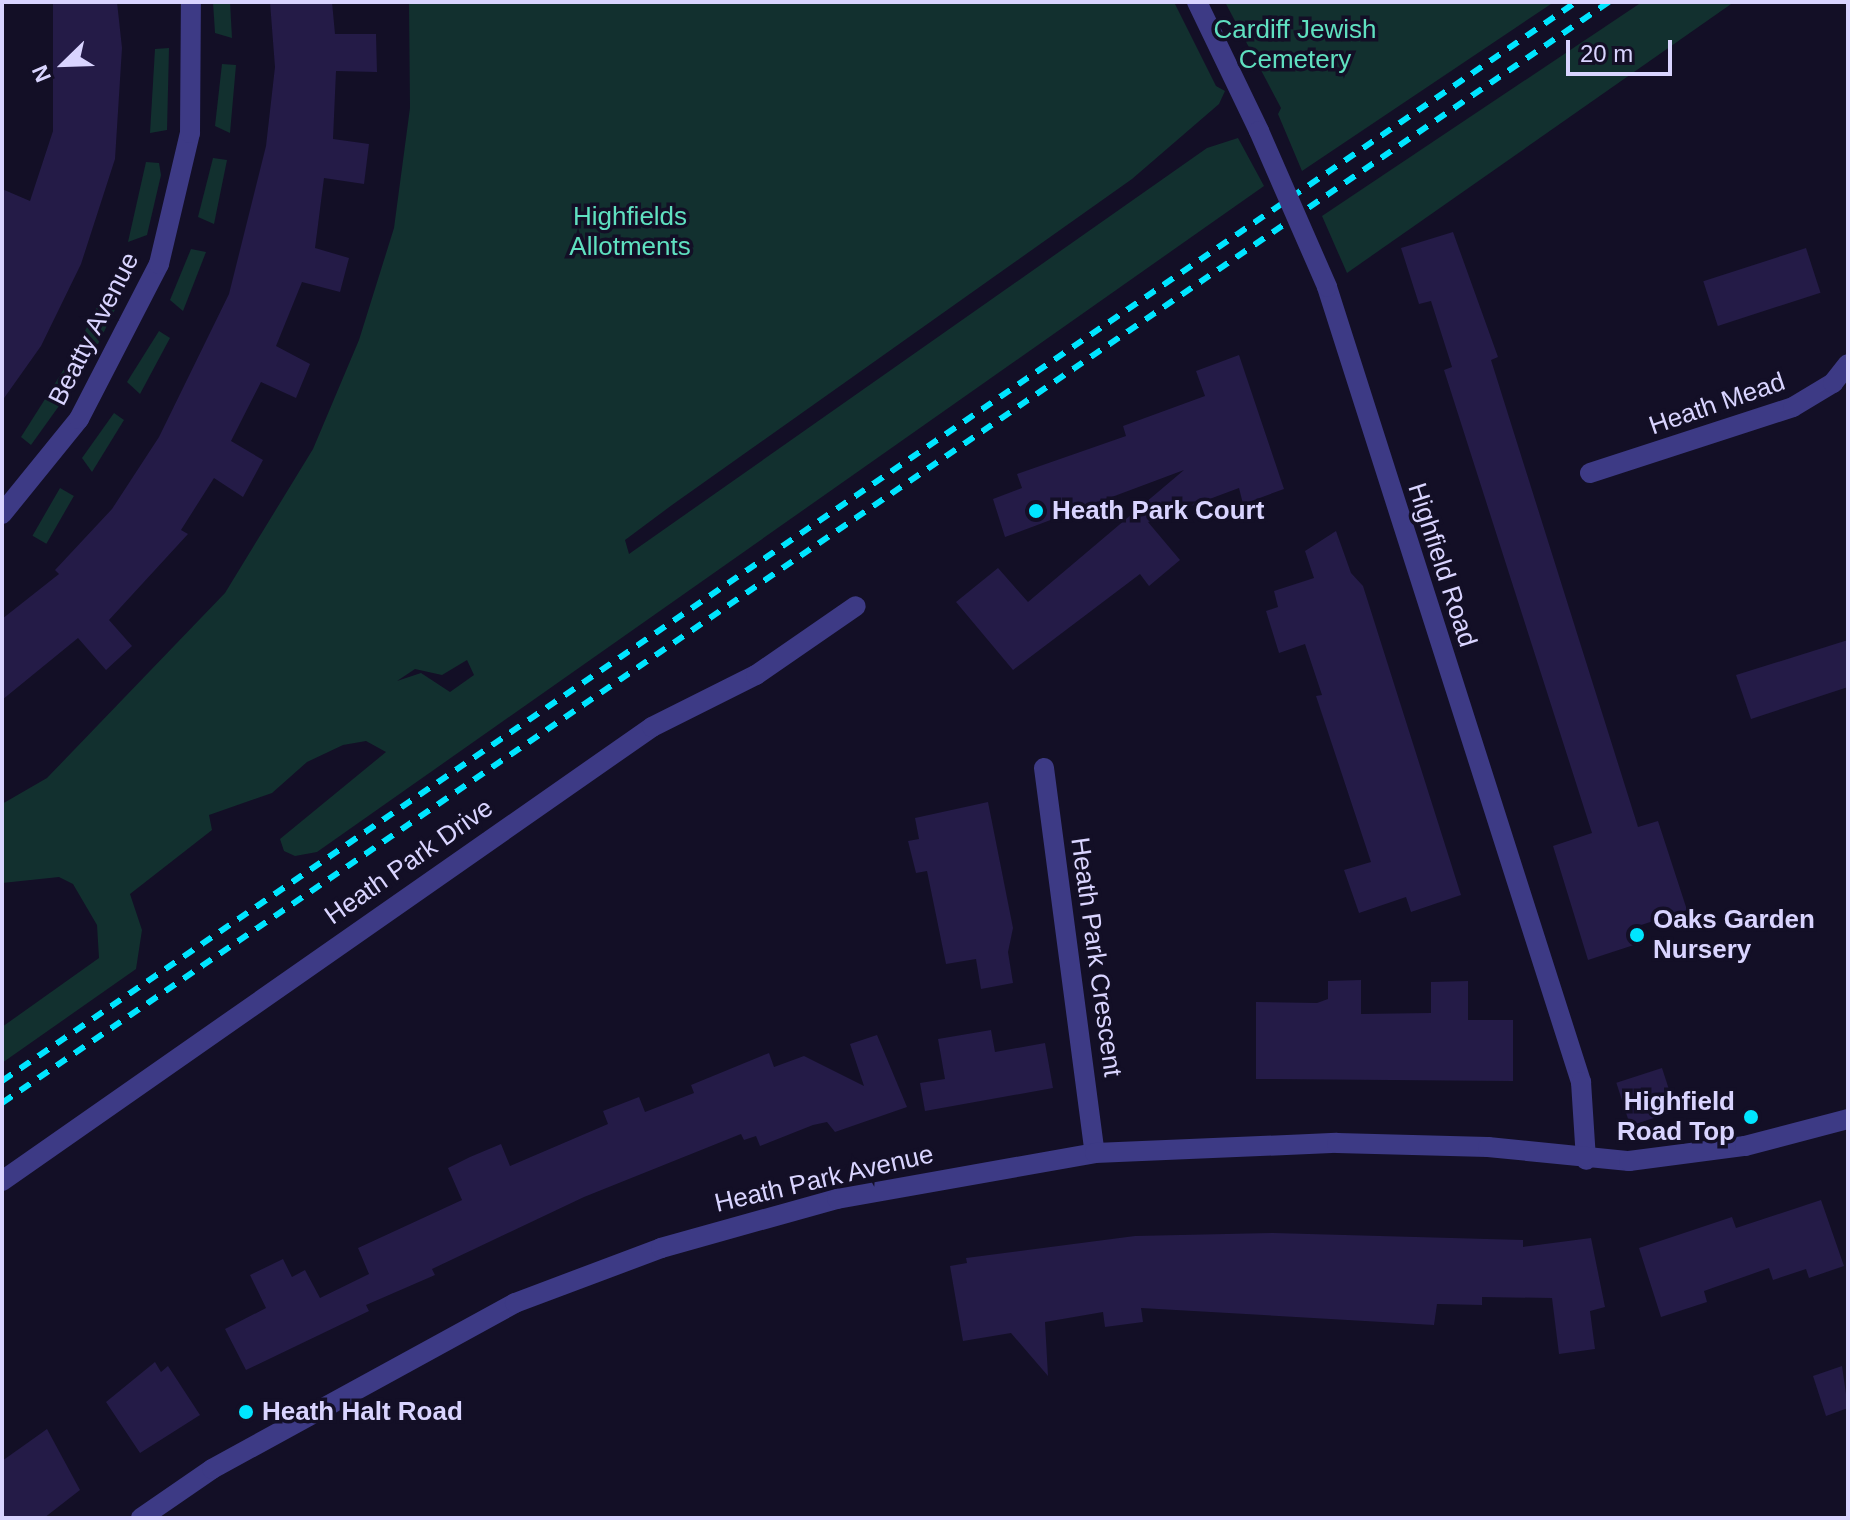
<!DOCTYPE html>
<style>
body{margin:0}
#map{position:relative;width:1850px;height:1520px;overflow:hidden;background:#130f26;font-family:Helvetica,sans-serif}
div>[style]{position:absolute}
.green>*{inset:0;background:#12302f;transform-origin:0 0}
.building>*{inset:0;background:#241b47;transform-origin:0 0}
.minor>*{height:20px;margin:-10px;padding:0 10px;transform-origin:10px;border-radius:10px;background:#3d3a85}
.rail>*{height:6px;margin-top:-3px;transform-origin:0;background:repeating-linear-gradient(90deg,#00e5ff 0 12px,transparent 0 22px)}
.minor-bridge>*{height:20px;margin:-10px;padding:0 10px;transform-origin:10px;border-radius:10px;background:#3d3a85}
.dots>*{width:22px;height:22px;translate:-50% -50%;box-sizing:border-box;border:4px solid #130f26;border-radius:50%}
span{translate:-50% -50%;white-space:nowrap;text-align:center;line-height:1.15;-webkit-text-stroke:7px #130f26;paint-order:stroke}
.park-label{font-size:26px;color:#5fe0c0}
.street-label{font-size:26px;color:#d9d4ff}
.poi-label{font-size:26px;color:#d9d4ff;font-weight:700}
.left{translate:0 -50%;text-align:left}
.right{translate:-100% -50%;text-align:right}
.frame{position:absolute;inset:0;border:4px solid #d9d4ff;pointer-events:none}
.north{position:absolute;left:24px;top:24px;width:80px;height:80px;-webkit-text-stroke:6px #130f26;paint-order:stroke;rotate:247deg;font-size:22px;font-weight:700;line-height:32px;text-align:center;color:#d9d4ff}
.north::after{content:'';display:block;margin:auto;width:28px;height:36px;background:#d9d4ff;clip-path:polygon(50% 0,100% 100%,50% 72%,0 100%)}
.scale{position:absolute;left:1566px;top:40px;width:106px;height:36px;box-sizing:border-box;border:4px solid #d9d4ff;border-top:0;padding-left:10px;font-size:24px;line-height:28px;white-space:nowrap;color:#d9d4ff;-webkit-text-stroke:6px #130f26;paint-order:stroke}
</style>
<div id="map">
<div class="green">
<i style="clip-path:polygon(213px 2px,230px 2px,232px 38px,215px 33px)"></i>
<i style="clip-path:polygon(evenodd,409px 2px,1174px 2px,1216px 86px,1225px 91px,1219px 104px,1132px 179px,672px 505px,625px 540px,629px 554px,1207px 148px,1238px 138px,1264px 186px,317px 852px,295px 856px,284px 851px,280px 839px,386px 752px,366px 741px,343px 745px,307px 762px,272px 793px,209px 815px,212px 830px,130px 894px,142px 930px,136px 969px,2px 1063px,2px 1027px,99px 958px,97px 925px,73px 884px,59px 877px,2px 883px,2px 804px,47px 778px,225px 593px,313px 449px,359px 340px,394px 228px,410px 108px,409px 2px,467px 660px,474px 675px,450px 692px,421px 673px,397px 681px,415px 669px,442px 675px,467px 660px)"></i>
<i style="clip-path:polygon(1225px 2px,1554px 2px,1302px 171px,1278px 114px,1281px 108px)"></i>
<i style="clip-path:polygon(1642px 2px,1734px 2px,1347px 273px,1322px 216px)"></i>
<i style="clip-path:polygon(169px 48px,167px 130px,150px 133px,155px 49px)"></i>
<i style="clip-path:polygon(222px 64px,236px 65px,230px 133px,215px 126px)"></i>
<i style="clip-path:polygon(213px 158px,227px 160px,214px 224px,198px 217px)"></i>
<i style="clip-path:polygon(146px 162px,159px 163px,161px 175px,147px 235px,128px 242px)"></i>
<i style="clip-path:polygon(191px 249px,206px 252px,183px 311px,170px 300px)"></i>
<i style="clip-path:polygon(116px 269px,127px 274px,128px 283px,98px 344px,91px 346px,80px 341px)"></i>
<i style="clip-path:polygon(159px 331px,170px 338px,140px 394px,127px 382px)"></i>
<i style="clip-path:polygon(66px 366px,79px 378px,31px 445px,21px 437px)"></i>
<i style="clip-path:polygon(114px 413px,124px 420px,92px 472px,82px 458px)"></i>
<i style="left:60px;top:488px;width:16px;height:55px;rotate:30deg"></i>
</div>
<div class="building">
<i style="clip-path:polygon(53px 2px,117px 2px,122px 48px,115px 159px,81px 264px,41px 346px,2px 401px,2px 189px,30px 201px,53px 131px)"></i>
<i style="clip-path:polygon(270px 2px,332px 2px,335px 34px,376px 34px,377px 72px,336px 71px,333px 139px,369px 144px,364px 184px,324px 178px,315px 248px,349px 258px,340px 292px,302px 282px,276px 346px,310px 364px,296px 398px,261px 382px,231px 441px,263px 460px,243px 497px,214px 478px,181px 530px,188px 534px,109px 620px,132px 646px,106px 670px,78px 638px,2px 700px,2px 619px,59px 574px,55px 570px,112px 509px,159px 437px,229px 294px,266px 146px,275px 67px)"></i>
<i style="clip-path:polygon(1453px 232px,1498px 357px,1491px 360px,1638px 827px,1658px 821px,1687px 910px,1635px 927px,1640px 943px,1588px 960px,1553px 846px,1592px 833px,1444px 370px,1452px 367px,1431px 301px,1419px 304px,1401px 248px)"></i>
<i style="left:1806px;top:248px;width:47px;height:108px;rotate:72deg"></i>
<i style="clip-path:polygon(1239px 355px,1284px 489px,1243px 504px,1239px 488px,1148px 522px,1180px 560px,1149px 586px,1140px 574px,1013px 670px,956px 602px,998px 568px,1028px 602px,1184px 470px,1005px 537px,993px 499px,1022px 488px,1017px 474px,1126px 436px,1123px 426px,1205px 396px,1196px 371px)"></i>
<i style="clip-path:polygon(1336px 531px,1351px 573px,1363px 586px,1461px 895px,1411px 912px,1406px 897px,1359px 913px,1344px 870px,1371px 862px,1316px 696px,1322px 695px,1305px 644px,1279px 653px,1266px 611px,1278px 607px,1274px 591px,1314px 578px,1305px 551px)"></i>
<i style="clip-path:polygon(1848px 640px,1848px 687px,1751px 719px,1736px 675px)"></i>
<i style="clip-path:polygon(988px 802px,1013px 928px,1008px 952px,1013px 983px,981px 989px,976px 959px,946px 964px,927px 871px,916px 873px,908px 841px,919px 839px,915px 818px)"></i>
<i style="clip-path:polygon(1361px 980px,1361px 1014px,1431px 1013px,1431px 982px,1468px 981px,1468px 1020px,1513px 1020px,1513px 1081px,1256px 1079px,1256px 1002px,1317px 1003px,1328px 999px,1328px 981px)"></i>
<i style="clip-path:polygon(991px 1030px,995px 1052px,1045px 1043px,1053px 1088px,925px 1111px,920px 1083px,945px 1079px,938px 1039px)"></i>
<i style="clip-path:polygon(877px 1035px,907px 1107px,835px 1132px,827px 1122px,813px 1125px,760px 1146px,756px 1136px,744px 1140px,741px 1134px,584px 1197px,432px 1269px,435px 1275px,366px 1305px,369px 1311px,246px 1370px,225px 1329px,266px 1308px,250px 1275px,283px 1259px,292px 1277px,305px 1270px,320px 1298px,369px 1274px,358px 1248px,462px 1200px,448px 1168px,470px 1157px,501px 1144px,510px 1166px,608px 1124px,603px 1111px,639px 1097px,645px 1112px,694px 1093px,691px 1085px,769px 1053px,774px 1067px,804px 1056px,864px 1086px,850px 1044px)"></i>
<i style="left:1662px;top:1068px;width:45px;height:48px;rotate:72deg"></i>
<i style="clip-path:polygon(1821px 1200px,1844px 1266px,1809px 1278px,1806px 1269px,1773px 1280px,1769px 1268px,1704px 1291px,1707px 1302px,1661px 1317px,1639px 1248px,1732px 1217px,1736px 1228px)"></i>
<i style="clip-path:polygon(1273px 1233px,1523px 1240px,1523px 1247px,1591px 1238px,1605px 1307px,1590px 1311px,1595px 1349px,1559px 1354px,1552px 1298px,1482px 1297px,1482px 1305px,1437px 1304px,1434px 1325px,1141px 1308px,1143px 1322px,1105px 1327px,1103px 1312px,1045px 1322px,1048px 1376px,1011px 1333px,963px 1341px,950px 1266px,967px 1263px,966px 1258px,1135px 1236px)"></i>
<i style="clip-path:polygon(155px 1362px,161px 1372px,168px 1366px,200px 1415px,140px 1453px,106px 1402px)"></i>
<i style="clip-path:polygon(1842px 1366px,1848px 1408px,1826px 1416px,1813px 1376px)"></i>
<i style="clip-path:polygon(47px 1429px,80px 1490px,44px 1518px,2px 1518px,2px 1461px)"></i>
</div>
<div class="minor">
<i style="left:1197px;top:2px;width:143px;rotate:64.3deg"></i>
<i style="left:1327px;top:287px;width:835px;rotate:72.28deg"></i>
<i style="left:1581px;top:1082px;width:78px;rotate:86.3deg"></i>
<i style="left:1590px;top:473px;width:213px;rotate:-18deg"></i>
<i style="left:1793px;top:407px;width:47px;rotate:-31deg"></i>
<i style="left:1833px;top:383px;width:24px;rotate:-52deg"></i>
<i style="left:2px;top:514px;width:122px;rotate:-51deg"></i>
<i style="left:79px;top:419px;width:174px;rotate:-62.7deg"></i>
<i style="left:159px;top:264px;width:135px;rotate:-76.7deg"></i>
<i style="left:190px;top:133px;width:131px;rotate:-89.6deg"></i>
<i style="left:1044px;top:768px;width:388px;rotate:82.5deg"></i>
<i style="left:2px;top:1181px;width:793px;rotate:-34.93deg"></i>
<i style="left:652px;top:727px;width:116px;rotate:-26.6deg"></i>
<i style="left:756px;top:675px;width:121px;rotate:-34.6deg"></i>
<i style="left:141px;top:1518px;width:86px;rotate:-34.6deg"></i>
<i style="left:212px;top:1469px;width:345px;rotate:-28.7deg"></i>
<i style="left:515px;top:1303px;width:156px;rotate:-20.6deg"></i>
<i style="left:661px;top:1248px;width:183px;rotate:-15.6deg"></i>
<i style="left:837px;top:1199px;width:262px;rotate:-10.1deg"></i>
<i style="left:1095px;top:1153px;width:242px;rotate:-2.4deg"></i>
<i style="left:1337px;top:1143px;width:151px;rotate:1.5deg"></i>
<i style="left:1488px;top:1147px;width:142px;rotate:5.7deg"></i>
<i style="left:1629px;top:1161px;width:117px;rotate:-7.4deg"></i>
<i style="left:1745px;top:1146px;width:106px;rotate:-14.7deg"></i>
</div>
<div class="rail">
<i style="left:2px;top:1081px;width:1908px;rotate:-34.43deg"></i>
<i style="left:2px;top:1103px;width:1948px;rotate:-34.42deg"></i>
</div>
<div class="minor-bridge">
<i style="left:1259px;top:131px;width:170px;rotate:66.4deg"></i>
</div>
<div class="dots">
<i style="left:1036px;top:511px;background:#00e5ff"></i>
<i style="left:1637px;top:935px;background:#00e5ff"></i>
<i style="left:1751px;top:1117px;background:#00e5ff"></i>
<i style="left:246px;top:1412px;background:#00e5ff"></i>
</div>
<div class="park-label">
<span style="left:1295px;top:45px">Cardiff Jewish<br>Cemetery</span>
<span style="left:630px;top:232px">Highfields<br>Allotments</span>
</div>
<div class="street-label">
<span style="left:94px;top:329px;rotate:-63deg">Beatty Avenue</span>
<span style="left:1717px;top:404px;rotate:-19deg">Heath Mead</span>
<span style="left:1442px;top:565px;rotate:72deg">Highfield Road</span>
<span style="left:409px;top:862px;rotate:-35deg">Heath Park Drive</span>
<span style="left:1096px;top:957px;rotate:82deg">Heath Park Crescent</span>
<span style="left:824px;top:1179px;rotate:-13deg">Heath Park Avenue</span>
</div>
<div class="poi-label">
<span class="left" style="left:1052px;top:511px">Heath Park Court</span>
<span class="left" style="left:1653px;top:935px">Oaks Garden<br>Nursery</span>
<span class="right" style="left:1735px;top:1117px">Highfield<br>Road Top</span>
<span class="left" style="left:262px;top:1412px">Heath Halt Road</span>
</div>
<div class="frame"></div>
<div class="north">N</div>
<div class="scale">20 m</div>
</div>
